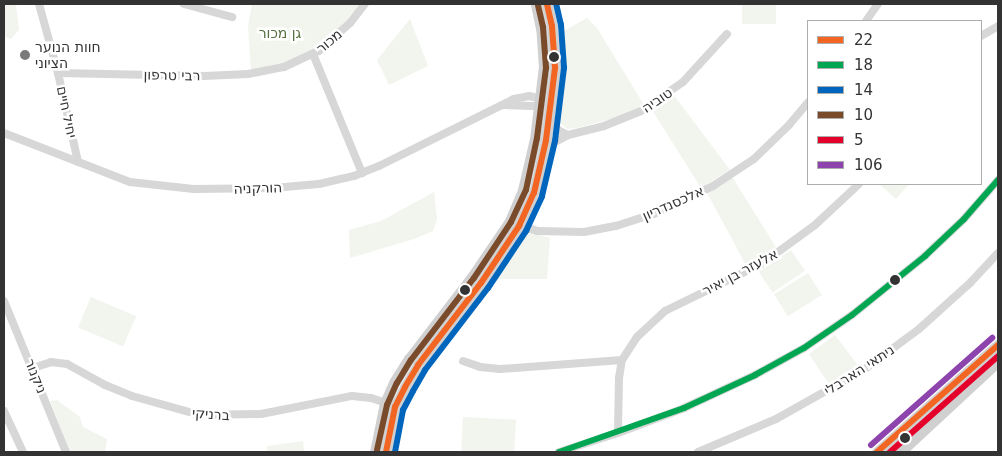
<!DOCTYPE html>
<meta charset="utf-8">
<style>
body{margin:0}
#map{position:relative;width:1002px;height:456px;overflow:hidden;background:#fff;font-family:"DejaVu Sans","Noto Sans Hebrew",sans-serif}
div>[style]{position:absolute}
.green>*{inset:0;background:#f1f5ed;transform-origin:0 0}
.street>*{height:8px;margin:-4px;padding:0 4px;transform-origin:4px;border-radius:4px;background:#d7d7d7}
.secondary>*{height:11px;margin:-5.5px;padding:0 5.5px;transform-origin:5.5px;border-radius:5.5px;background:#d0d0d0}
.bus-1>*{height:6px;margin:-3px;padding:0 3px;transform-origin:3px;border-radius:3px;background:#f26522}
.bus-2>*{height:6px;margin:-3px;padding:0 3px;transform-origin:3px;border-radius:3px;background:#00a651}
.bus-3>*{height:6px;margin:-3px;padding:0 3px;transform-origin:3px;border-radius:3px;background:#0065bd}
.bus-4>*{height:6px;margin:-3px;padding:0 3px;transform-origin:3px;border-radius:3px;background:#7a4b2a}
.bus-5>*{height:6px;margin:-3px;padding:0 3px;transform-origin:3px;border-radius:3px;background:#e4002b}
.bus-6>*{height:6px;margin:-3px;padding:0 3px;transform-origin:3px;border-radius:3px;background:#8e44ad}
.dots>*{width:14px;height:14px;translate:-50% -50%;box-sizing:border-box;border:2px solid #fff;border-radius:50%}
span{translate:-50% -50%;white-space:nowrap;text-align:center;line-height:1.15;-webkit-text-stroke:5px #fff;paint-order:stroke}
.park-label{font-size:14px;color:#56703f}
.street-label{font-size:14px;color:#333}
.poi-label{font-size:14px;color:#333}
.left{translate:0 -50%;text-align:left}
.frame{position:absolute;inset:0;border:5px solid #333;pointer-events:none}
.legend{position:absolute;left:807px;top:20px;width:175px;height:165px;box-sizing:border-box;background:#fff;border:1px solid #adadad;margin:0;padding:6px 9px;list-style:none;font-size:15px;color:#333}
.legend li{display:flex;align-items:center;gap:10px;height:25px}
.legend b{width:25px;border:1px solid #adadad}
</style>
<div id="map">
<div class="green">
<i style="clip-path:polygon(4px 4px,16px 4px,19px 30px,11px 39px,4px 37px)"></i>
<i style="clip-path:polygon(252px 4px,361px 4px,325px 43px,295px 60px,271px 67px,251px 70px,248px 26px)"></i>
<i style="left:742px;top:4px;width:34px;height:20px"></i>
<i style="clip-path:polygon(587px 18px,597px 28px,644px 105px,615px 118px,577px 128px,567px 129px,559px 122px,556px 114px,560px 33px)"></i>
<i style="clip-path:polygon(410px 19px,428px 66px,389px 85px,377px 60px)"></i>
<i style="clip-path:polygon(673px 94px,730px 170px,701px 188px,652px 110px)"></i>
<i style="clip-path:polygon(731px 175px,777px 249px,747px 267px,706px 191px)"></i>
<i style="clip-path:polygon(879px 184px,909px 184px,896px 199px)"></i>
<i style="clip-path:polygon(434px 192px,437px 219px,433px 231px,414px 239px,350px 258px,349px 230px,381px 221px)"></i>
<i style="clip-path:polygon(525px 231px,550px 238px,547px 279px,490px 279px)"></i>
<i style="left:791px;top:250px;width:25px;height:39px;rotate:56deg"></i>
<i style="left:808px;top:273px;width:26px;height:40px;rotate:58deg"></i>
<i style="left:91px;top:297px;width:49px;height:33px;rotate:23deg"></i>
<i style="clip-path:polygon(835px 335px,860px 368px,830px 386px,809px 354px)"></i>
<i style="clip-path:polygon(57px 400px,80px 417px,83px 427px,107px 439px,105px 452px,70px 452px,50px 401px)"></i>
<i style="left:463px;top:417px;width:53px;height:35px;rotate:3deg"></i>
<i style="clip-path:polygon(303px 441px,304px 452px,318px 452px,267px 452px,267px 446px)"></i>
</div>
<div class="street">
<i style="left:39px;top:4px;width:72px;rotate:74.6deg"></i>
<i style="left:58px;top:73px;width:91px;rotate:77.3deg"></i>
<i style="left:184px;top:4px;width:50px;rotate:15.2deg"></i>
<i style="left:866px;top:21px;width:21px;rotate:-55deg"></i>
<i style="left:981px;top:36px;width:20px;rotate:-30deg"></i>
<i style="left:313px;top:54px;width:129px;rotate:67.6deg"></i>
<i style="left:58px;top:73px;width:146px;rotate:1.2deg"></i>
<i style="left:204px;top:76px;width:44px;rotate:-2.6deg"></i>
<i style="left:248px;top:74px;width:37px;rotate:-11deg"></i>
<i style="left:284px;top:67px;width:38px;rotate:-25deg"></i>
<i style="left:319px;top:51px;width:42px;rotate:-42.1deg"></i>
<i style="left:350px;top:23px;width:24px;rotate:-52deg"></i>
<i style="left:504px;top:105px;width:38px;rotate:2deg"></i>
<i style="left:549px;top:116px;width:17px;rotate:57deg"></i>
<i style="left:558px;top:130px;width:11px;rotate:27deg"></i>
<i style="left:4px;top:133px;width:135px;rotate:21.3deg"></i>
<i style="left:130px;top:182px;width:64px;rotate:6.2deg"></i>
<i style="left:194px;top:189px;width:79px;rotate:-0.7deg"></i>
<i style="left:273px;top:188px;width:46px;rotate:-5deg"></i>
<i style="left:319px;top:184px;width:36px;rotate:-13deg"></i>
<i style="left:354px;top:176px;width:27px;rotate:-22deg"></i>
<i style="left:379px;top:166px;width:151px;rotate:-26.4deg"></i>
<i style="left:514px;top:99px;width:15px;rotate:-11deg"></i>
<i style="left:529px;top:96px;width:13px;rotate:13deg"></i>
<i style="left:544px;top:148px;width:27px;rotate:-28deg"></i>
<i style="left:568px;top:135px;width:37px;rotate:-14deg"></i>
<i style="left:604px;top:126px;width:40px;rotate:-22deg"></i>
<i style="left:641px;top:111px;width:51px;rotate:-34.6deg"></i>
<i style="left:683px;top:82px;width:65px;rotate:-47.5deg"></i>
<i style="left:516px;top:224px;width:23px;rotate:18deg"></i>
<i style="left:538px;top:231px;width:46px;rotate:1.2deg"></i>
<i style="left:584px;top:232px;width:33px;rotate:-11deg"></i>
<i style="left:616px;top:226px;width:40px;rotate:-18deg"></i>
<i style="left:654px;top:214px;width:65px;rotate:-25.4deg"></i>
<i style="left:713px;top:186px;width:49px;rotate:-33.4deg"></i>
<i style="left:754px;top:159px;width:49px;rotate:-44.2deg"></i>
<i style="left:789px;top:125px;width:30px;rotate:-50deg"></i>
<i style="left:4px;top:301px;width:163px;rotate:67.7deg"></i>
<i style="left:463px;top:361px;width:18px;rotate:19deg"></i>
<i style="left:480px;top:367px;width:20px;rotate:6deg"></i>
<i style="left:500px;top:369px;width:122px;rotate:-4.2deg"></i>
<i style="left:33px;top:368px;width:19px;rotate:-18deg"></i>
<i style="left:51px;top:362px;width:16px;rotate:7deg"></i>
<i style="left:67px;top:364px;width:43px;rotate:28.9deg"></i>
<i style="left:105px;top:385px;width:29px;rotate:22deg"></i>
<i style="left:132px;top:396px;width:71px;rotate:15.6deg"></i>
<i style="left:200px;top:415px;width:61px;rotate:-0.9deg"></i>
<i style="left:261px;top:414px;width:93px;rotate:-11.2deg"></i>
<i style="left:352px;top:396px;width:19px;rotate:6deg"></i>
<i style="left:371px;top:398px;width:19px;rotate:18deg"></i>
<i style="left:4px;top:411px;width:45px;rotate:65.1deg"></i>
<i style="left:618px;top:433px;width:55px;rotate:-89deg"></i>
<i style="left:619px;top:378px;width:18px;rotate:-81deg"></i>
<i style="left:622px;top:360px;width:27px;rotate:-57deg"></i>
<i style="left:637px;top:337px;width:38px;rotate:-43deg"></i>
<i style="left:665px;top:311px;width:109px;rotate:-26.1deg"></i>
<i style="left:763px;top:263px;width:64px;rotate:-36.2deg"></i>
<i style="left:815px;top:225px;width:60px;rotate:-43deg"></i>
<i style="left:559px;top:452px;width:62px;rotate:-17.9deg"></i>
<i style="left:618px;top:433px;width:71px;rotate:-20.7deg"></i>
<i style="left:684px;top:408px;width:78px;rotate:-24.9deg"></i>
<i style="left:755px;top:375px;width:56px;rotate:-28.9deg"></i>
<i style="left:804px;top:348px;width:58px;rotate:-34.5deg"></i>
<i style="left:852px;top:315px;width:94px;rotate:-38.9deg"></i>
<i style="left:925px;top:256px;width:54px;rotate:-43.5deg"></i>
<i style="left:964px;top:219px;width:52px;rotate:-48.9deg"></i>
<i style="left:698px;top:452px;width:85px;rotate:-22.9deg"></i>
<i style="left:776px;top:419px;width:102px;rotate:-29.3deg"></i>
<i style="left:865px;top:369px;width:67px;rotate:-36.5deg"></i>
<i style="left:919px;top:329px;width:69px;rotate:-42deg"></i>
<i style="left:970px;top:283px;width:41px;rotate:-47deg"></i>
</div>
<div class="secondary">
<i style="left:375px;top:452px;width:50px;rotate:-78.5deg"></i>
<i style="left:385px;top:403px;width:24px;rotate:-66deg"></i>
<i style="left:395px;top:381px;width:26px;rotate:-58deg"></i>
<i style="left:409px;top:359px;width:103px;rotate:-52.5deg"></i>
<i style="left:472px;top:277px;width:68px;rotate:-55.8deg"></i>
<i style="left:510px;top:221px;width:34px;rotate:-67deg"></i>
<i style="left:523px;top:190px;width:52px;rotate:-76.8deg"></i>
<i style="left:535px;top:139px;width:73px;rotate:-82.9deg"></i>
<i style="left:544px;top:67px;width:39px;rotate:-94deg"></i>
<i style="left:541px;top:28px;width:25px;rotate:-102deg"></i>
<i style="left:386px;top:452px;width:46px;rotate:-78.7deg"></i>
<i style="left:395px;top:407px;width:22px;rotate:-63deg"></i>
<i style="left:405px;top:387px;width:26px;rotate:-59deg"></i>
<i style="left:418px;top:365px;width:103px;rotate:-52.5deg"></i>
<i style="left:481px;top:283px;width:69px;rotate:-56.3deg"></i>
<i style="left:519px;top:226px;width:36px;rotate:-66deg"></i>
<i style="left:534px;top:193px;width:54px;rotate:-77.2deg"></i>
<i style="left:546px;top:140px;width:73px;rotate:-82.9deg"></i>
<i style="left:555px;top:68px;width:42px;rotate:-94.1deg"></i>
<i style="left:552px;top:26px;width:23px;rotate:-103deg"></i>
<i style="left:877px;top:452px;width:162px;rotate:-41.5deg"></i>
<i style="left:900px;top:452px;width:134px;rotate:-42.9deg"></i>
</div>
<div class="bus-1">
<i style="left:386px;top:452px;width:46px;rotate:-78.7deg"></i>
<i style="left:395px;top:407px;width:22px;rotate:-63deg"></i>
<i style="left:405px;top:387px;width:26px;rotate:-59deg"></i>
<i style="left:418px;top:365px;width:103px;rotate:-52.5deg"></i>
<i style="left:481px;top:283px;width:69px;rotate:-56.3deg"></i>
<i style="left:519px;top:226px;width:36px;rotate:-66deg"></i>
<i style="left:534px;top:193px;width:54px;rotate:-77.2deg"></i>
<i style="left:546px;top:140px;width:73px;rotate:-82.9deg"></i>
<i style="left:555px;top:68px;width:42px;rotate:-94.1deg"></i>
<i style="left:552px;top:26px;width:23px;rotate:-103deg"></i>
<i style="left:877px;top:452px;width:162px;rotate:-41.5deg"></i>
</div>
<div class="bus-2">
<i style="left:559px;top:452px;width:133px;rotate:-19.4deg"></i>
<i style="left:684px;top:408px;width:78px;rotate:-24.9deg"></i>
<i style="left:755px;top:375px;width:56px;rotate:-28.9deg"></i>
<i style="left:804px;top:348px;width:58px;rotate:-34.5deg"></i>
<i style="left:852px;top:315px;width:94px;rotate:-38.9deg"></i>
<i style="left:925px;top:256px;width:54px;rotate:-43.5deg"></i>
<i style="left:964px;top:219px;width:52px;rotate:-48.9deg"></i>
</div>
<div class="bus-3">
<i style="left:395px;top:452px;width:43px;rotate:-79.2deg"></i>
<i style="left:403px;top:410px;width:21px;rotate:-62deg"></i>
<i style="left:413px;top:391px;width:24px;rotate:-60deg"></i>
<i style="left:425px;top:370px;width:103px;rotate:-52.5deg"></i>
<i style="left:488px;top:288px;width:69px;rotate:-56.3deg"></i>
<i style="left:526px;top:231px;width:38px;rotate:-65deg"></i>
<i style="left:542px;top:196px;width:57px;rotate:-76.7deg"></i>
<i style="left:555px;top:141px;width:74px;rotate:-83deg"></i>
<i style="left:564px;top:68px;width:43px;rotate:-94deg"></i>
<i style="left:561px;top:25px;width:22px;rotate:-103deg"></i>
</div>
<div class="bus-4">
<i style="left:377px;top:450px;width:46px;rotate:-77.5deg"></i>
<i style="left:387px;top:405px;width:24px;rotate:-66deg"></i>
<i style="left:397px;top:383px;width:27px;rotate:-59deg"></i>
<i style="left:411px;top:360px;width:103px;rotate:-52.5deg"></i>
<i style="left:474px;top:278px;width:67px;rotate:-56.5deg"></i>
<i style="left:511px;top:222px;width:35px;rotate:-65deg"></i>
<i style="left:526px;top:190px;width:53px;rotate:-78.1deg"></i>
<i style="left:537px;top:138px;width:71px;rotate:-82.7deg"></i>
<i style="left:546px;top:68px;width:41px;rotate:-94.2deg"></i>
<i style="left:543px;top:27px;width:22px;rotate:-103deg"></i>
</div>
<div class="bus-5">
<i style="left:890px;top:452px;width:144px;rotate:-41.6deg"></i>
</div>
<div class="bus-6">
<i style="left:871px;top:445px;width:162px;rotate:-41.5deg"></i>
</div>
<div class="dots">
<i style="left:25px;top:55px;background:#7a7a7a"></i>
<i style="left:554px;top:57px;background:#333"></i>
<i style="left:895px;top:280px;background:#333"></i>
<i style="left:465px;top:290px;background:#333"></i>
<i style="left:905px;top:438px;background:#333"></i>
</div>
<div class="park-label">
<span style="left:280px;top:33px">גן מכור</span>
</div>
<div class="street-label">
<span style="left:329px;top:41px;rotate:-40deg">מכור</span>
<span style="left:172px;top:75px;rotate:1deg">רבי טרפון</span>
<span style="left:657px;top:100px;rotate:-34deg">טוביה</span>
<span style="left:67px;top:112px;rotate:78deg">יחיל חיים</span>
<span style="left:258px;top:188px;rotate:-2deg">הורקניה</span>
<span style="left:673px;top:203px;rotate:-24deg">אלכסנדריון</span>
<span style="left:740px;top:272px;rotate:-28deg">אלעזר בן יאיר</span>
<span style="left:859px;top:370px;rotate:-33deg">ניתאי הארבלי</span>
<span style="left:36px;top:376px;rotate:68deg">ניקנור</span>
<span style="left:211px;top:414px;rotate:4deg">ברניקי</span>
</div>
<div class="poi-label">
<span class="left" style="left:35px;top:55px">חוות הנוער<br>הציוני</span>
</div>
<div class="frame"></div>
<ul class="legend">
<li><b style="height:6px;background:#f26522"></b>22</li>
<li><b style="height:6px;background:#00a651"></b>18</li>
<li><b style="height:6px;background:#0065bd"></b>14</li>
<li><b style="height:6px;background:#7a4b2a"></b>10</li>
<li><b style="height:6px;background:#e4002b"></b>5</li>
<li><b style="height:6px;background:#8e44ad"></b>106</li>
</ul>
</div>
